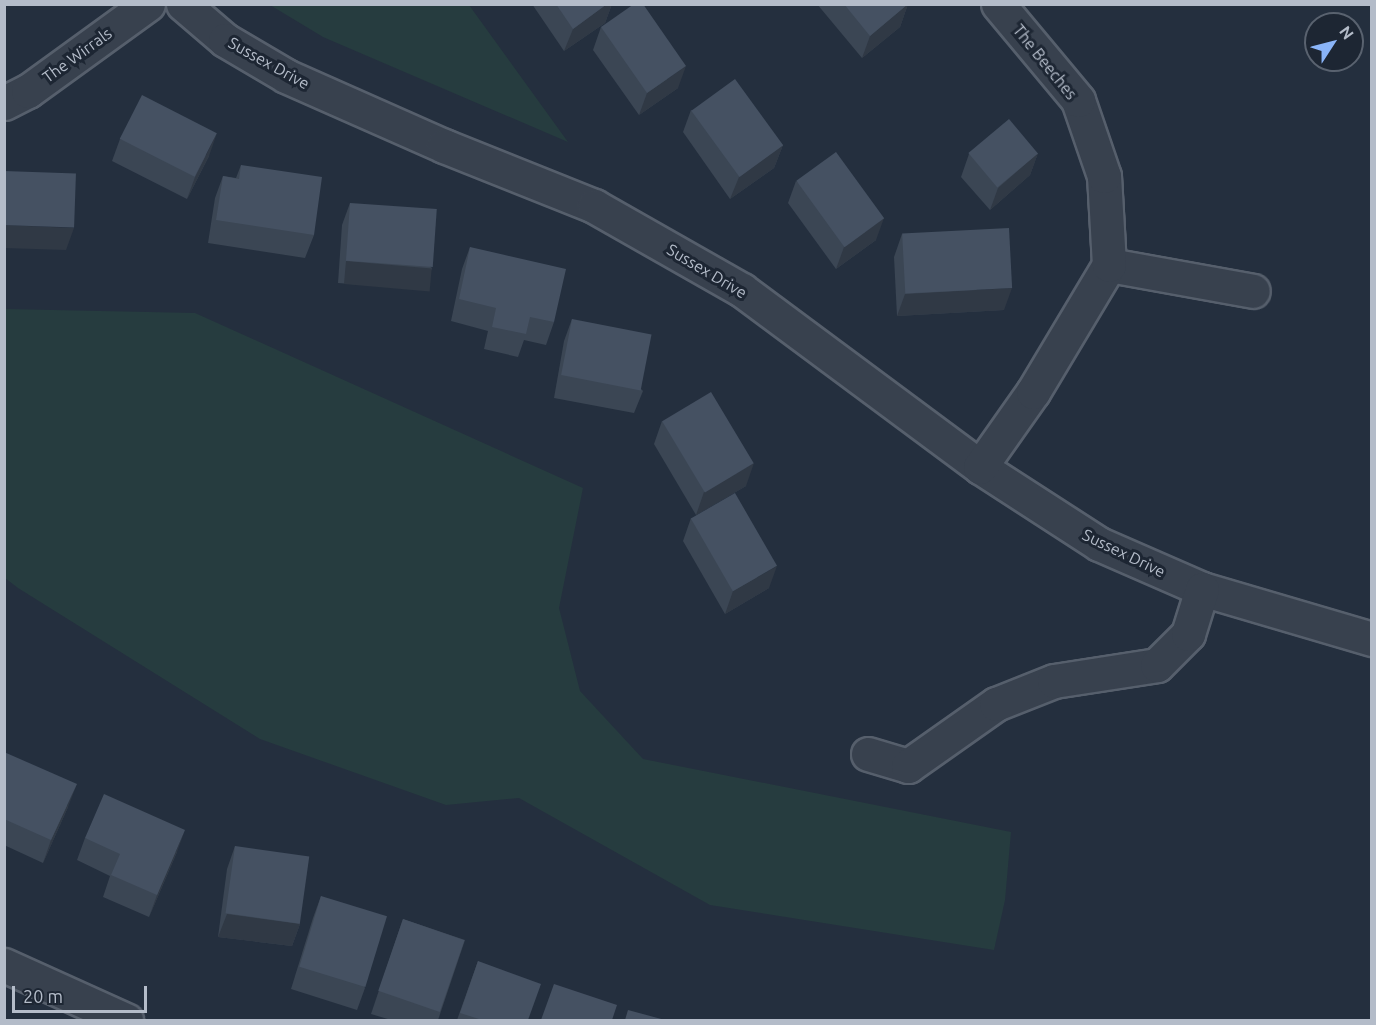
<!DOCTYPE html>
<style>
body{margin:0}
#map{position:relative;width:1376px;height:1025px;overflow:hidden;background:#242f3e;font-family:Ubuntu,sans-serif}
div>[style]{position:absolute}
.green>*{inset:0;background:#263c3f}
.roads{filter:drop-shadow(2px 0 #565f6c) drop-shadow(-2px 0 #565f6c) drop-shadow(0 2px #565f6c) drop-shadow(0 -2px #565f6c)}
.minor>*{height:33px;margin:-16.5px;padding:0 16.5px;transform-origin:16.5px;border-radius:16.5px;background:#38414e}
.tertiary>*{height:33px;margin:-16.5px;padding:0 16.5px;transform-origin:16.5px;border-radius:16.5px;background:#38414e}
.wall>*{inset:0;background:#3b4654}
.shaded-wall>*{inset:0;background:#303945;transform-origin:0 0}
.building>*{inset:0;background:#455162;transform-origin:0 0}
span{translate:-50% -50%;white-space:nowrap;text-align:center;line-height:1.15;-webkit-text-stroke:6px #1d2633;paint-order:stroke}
.street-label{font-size:16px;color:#b4bcc9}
.frame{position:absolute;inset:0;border:6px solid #b4bcc9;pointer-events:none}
.north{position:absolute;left:1304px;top:12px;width:60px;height:60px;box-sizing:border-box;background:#1d2633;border:2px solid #59626f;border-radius:50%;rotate:54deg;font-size:16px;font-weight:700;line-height:24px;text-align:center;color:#b4bcc9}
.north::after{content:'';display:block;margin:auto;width:21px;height:27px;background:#8ab4f8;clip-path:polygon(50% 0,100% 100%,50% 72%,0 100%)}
.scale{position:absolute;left:12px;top:986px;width:135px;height:27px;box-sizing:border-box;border:3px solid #b4bcc9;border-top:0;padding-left:8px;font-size:18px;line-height:21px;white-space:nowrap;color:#b4bcc9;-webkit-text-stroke:4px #1d2633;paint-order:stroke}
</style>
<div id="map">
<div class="green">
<i style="clip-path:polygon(270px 5px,469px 5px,568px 142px,323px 37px)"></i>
<i style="clip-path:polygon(5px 309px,195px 313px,583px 488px,559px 608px,580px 691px,643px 759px,1011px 832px,1005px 900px,994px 950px,710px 905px,519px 798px,446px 805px,260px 739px,18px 588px,5px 578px)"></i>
</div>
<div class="roads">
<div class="minor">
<i style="left:183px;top:4px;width:55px;rotate:40.6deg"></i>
<i style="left:225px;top:40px;width:71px;rotate:30.5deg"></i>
<i style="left:286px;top:76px;width:173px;rotate:23.9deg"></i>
<i style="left:444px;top:146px;width:162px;rotate:21.8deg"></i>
<i style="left:594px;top:206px;width:170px;rotate:29.6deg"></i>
<i style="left:742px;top:290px;width:297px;rotate:36.6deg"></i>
<i style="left:980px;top:467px;width:142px;rotate:32.9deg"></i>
<i style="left:1099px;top:544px;width:112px;rotate:23.6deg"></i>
<i style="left:1202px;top:589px;width:177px;rotate:16.4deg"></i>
<i style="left:4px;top:103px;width:27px;rotate:-27deg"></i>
<i style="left:28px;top:91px;width:148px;rotate:-35.9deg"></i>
<i style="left:1109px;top:265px;width:146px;rotate:10.2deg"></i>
<i style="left:980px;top:467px;width:92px;rotate:-54.8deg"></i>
<i style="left:1033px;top:392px;width:148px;rotate:-59.1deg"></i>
<i style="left:1109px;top:265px;width:89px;rotate:-93.2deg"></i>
<i style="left:1104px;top:176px;width:80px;rotate:-108.9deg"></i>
<i style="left:1078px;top:100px;width:125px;rotate:-129.8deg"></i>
<i style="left:868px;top:754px;width:42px;rotate:16.7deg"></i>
<i style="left:908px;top:766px;width:108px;rotate:-35.2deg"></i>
<i style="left:996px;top:704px;width:62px;rotate:-21.6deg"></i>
<i style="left:1054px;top:681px;width:104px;rotate:-8.8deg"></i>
<i style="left:1157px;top:665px;width:44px;rotate:-45deg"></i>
<i style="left:1188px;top:634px;width:47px;rotate:-72.7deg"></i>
</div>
<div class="tertiary">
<i style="left:4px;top:965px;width:134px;rotate:24.3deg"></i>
</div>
</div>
<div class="wall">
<i style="clip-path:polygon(532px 4px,612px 4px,605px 23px,564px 51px)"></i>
<i style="clip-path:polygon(817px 4px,908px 4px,900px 27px,862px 58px)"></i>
<i style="clip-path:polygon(601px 27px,678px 88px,639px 115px,593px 50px)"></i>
<i style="clip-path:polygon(691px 110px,783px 145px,774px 168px,730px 199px,683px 132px)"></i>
<i style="clip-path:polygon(120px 139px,209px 156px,187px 199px,112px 161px)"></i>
<i style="clip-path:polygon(1038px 153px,1030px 175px,990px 210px,961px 177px,969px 154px)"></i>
<i style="clip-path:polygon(241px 165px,314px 235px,305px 258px,208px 243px,215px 198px,223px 176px,236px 178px)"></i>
<i style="clip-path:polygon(796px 181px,876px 240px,836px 269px,788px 203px)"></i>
<i style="clip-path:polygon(350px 203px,432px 268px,424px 290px,338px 283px,342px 225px)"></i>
<i style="clip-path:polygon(902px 234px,1004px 310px,897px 316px,894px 257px)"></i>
<i style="clip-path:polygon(470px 247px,554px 322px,546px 345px,524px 340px,518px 357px,484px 349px,488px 331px,451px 321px,462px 269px)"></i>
<i style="clip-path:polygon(572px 319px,643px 391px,634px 413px,554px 398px,564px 341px)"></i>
<i style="clip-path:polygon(662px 421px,746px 486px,696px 515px,654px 444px)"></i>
<i style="clip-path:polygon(691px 518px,769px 588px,725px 614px,683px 541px)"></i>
<i style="clip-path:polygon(4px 752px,68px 807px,43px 863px,4px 845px)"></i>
<i style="clip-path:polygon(85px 838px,177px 852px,149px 917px,103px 897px,110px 876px,77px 860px)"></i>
<i style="clip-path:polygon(235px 846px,300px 924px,292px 946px,218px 937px,227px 869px)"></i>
<i style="clip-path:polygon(321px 896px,365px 988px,357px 1010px,291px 989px,313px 918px)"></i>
<i style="clip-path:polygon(403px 919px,465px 940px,438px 1020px,391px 1020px,371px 1014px)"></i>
<i style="clip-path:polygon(478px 961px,528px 1020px,457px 1020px)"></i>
</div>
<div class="shaded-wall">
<i style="clip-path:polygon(607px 4px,612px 4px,605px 23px,564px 51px,573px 29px)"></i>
<i style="clip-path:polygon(908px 4px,900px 27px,862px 58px,870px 36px)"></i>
<i style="clip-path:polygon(686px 66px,678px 88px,639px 115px,647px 93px)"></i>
<i style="clip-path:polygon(217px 133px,209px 156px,187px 199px,195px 177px)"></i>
<i style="clip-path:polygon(783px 145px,774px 168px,730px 199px,739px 177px)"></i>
<i style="clip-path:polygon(1038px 153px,1030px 175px,990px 210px,998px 188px)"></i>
<i style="clip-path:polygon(884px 218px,876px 240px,836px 269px,844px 247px)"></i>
<i style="clip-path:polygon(4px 225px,74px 228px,66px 250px,4px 248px)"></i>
<i style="left:346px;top:261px;width:86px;height:23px;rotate:5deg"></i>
<i style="clip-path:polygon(1012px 288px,1004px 310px,897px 316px,905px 294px)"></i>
<i style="clip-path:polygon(754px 463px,746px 486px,696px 515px,704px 492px)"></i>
<i style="clip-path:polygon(777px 566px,769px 588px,725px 614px,733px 591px)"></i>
<i style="clip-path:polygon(77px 784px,68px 807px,43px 863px,51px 840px)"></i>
<i style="clip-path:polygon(185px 830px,177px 852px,149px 917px,157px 895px)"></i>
<i style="clip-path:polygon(227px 914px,300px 924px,292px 946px,218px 937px)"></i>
</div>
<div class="building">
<i style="clip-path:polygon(556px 4px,607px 4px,573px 29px)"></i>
<i style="clip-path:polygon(634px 4px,643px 4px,686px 66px,647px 93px,601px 27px)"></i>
<i style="clip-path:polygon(844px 4px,908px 4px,870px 36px)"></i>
<i style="left:735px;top:79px;width:82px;height:54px;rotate:54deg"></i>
<i style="left:142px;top:95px;width:84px;height:49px;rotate:27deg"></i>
<i style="left:1009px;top:119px;width:45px;height:53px;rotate:50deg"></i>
<i style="left:836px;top:152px;width:82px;height:49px;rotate:54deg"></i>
<i style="clip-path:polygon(241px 165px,322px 177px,314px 235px,216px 220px,223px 176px,239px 179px)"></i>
<i style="left:4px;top:171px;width:72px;height:54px;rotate:2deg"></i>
<i style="left:350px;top:203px;width:87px;height:58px;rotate:4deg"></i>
<i style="left:1009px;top:228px;width:60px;height:107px;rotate:87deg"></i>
<i style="clip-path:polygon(470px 247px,566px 269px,554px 322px,530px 317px,526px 334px,492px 327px,496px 308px,459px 299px)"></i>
<i style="left:572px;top:319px;width:81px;height:57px;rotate:11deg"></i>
<i style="left:711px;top:392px;width:83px;height:57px;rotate:59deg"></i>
<i style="left:735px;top:493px;width:84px;height:51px;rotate:60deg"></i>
<i style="clip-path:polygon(4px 752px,77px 784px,51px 840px,4px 819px)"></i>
<i style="clip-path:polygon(104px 794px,185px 830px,157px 895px,111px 875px,120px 854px,85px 838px)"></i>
<i style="left:235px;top:846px;width:75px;height:68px;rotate:8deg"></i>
<i style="left:321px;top:896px;width:69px;height:74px;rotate:17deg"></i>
<i style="left:403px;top:919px;width:65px;height:76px;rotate:19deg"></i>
<i style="clip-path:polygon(478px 961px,541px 984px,528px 1020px,482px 1020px,460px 1013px)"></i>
<i style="clip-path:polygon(554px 984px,617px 1005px,612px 1020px,541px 1020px)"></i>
<i style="clip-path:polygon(628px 1010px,665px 1020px,625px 1020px)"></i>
</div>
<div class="street-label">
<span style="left:77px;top:55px;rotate:-36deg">The Wirrals</span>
<span style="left:1045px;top:62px;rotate:51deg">The Beeches</span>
<span style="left:269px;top:63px;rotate:29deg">Sussex Drive</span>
<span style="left:707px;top:271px;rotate:31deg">Sussex Drive</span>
<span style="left:1124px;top:553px;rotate:26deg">Sussex Drive</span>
</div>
<div class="frame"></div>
<div class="north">N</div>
<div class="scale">20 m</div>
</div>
